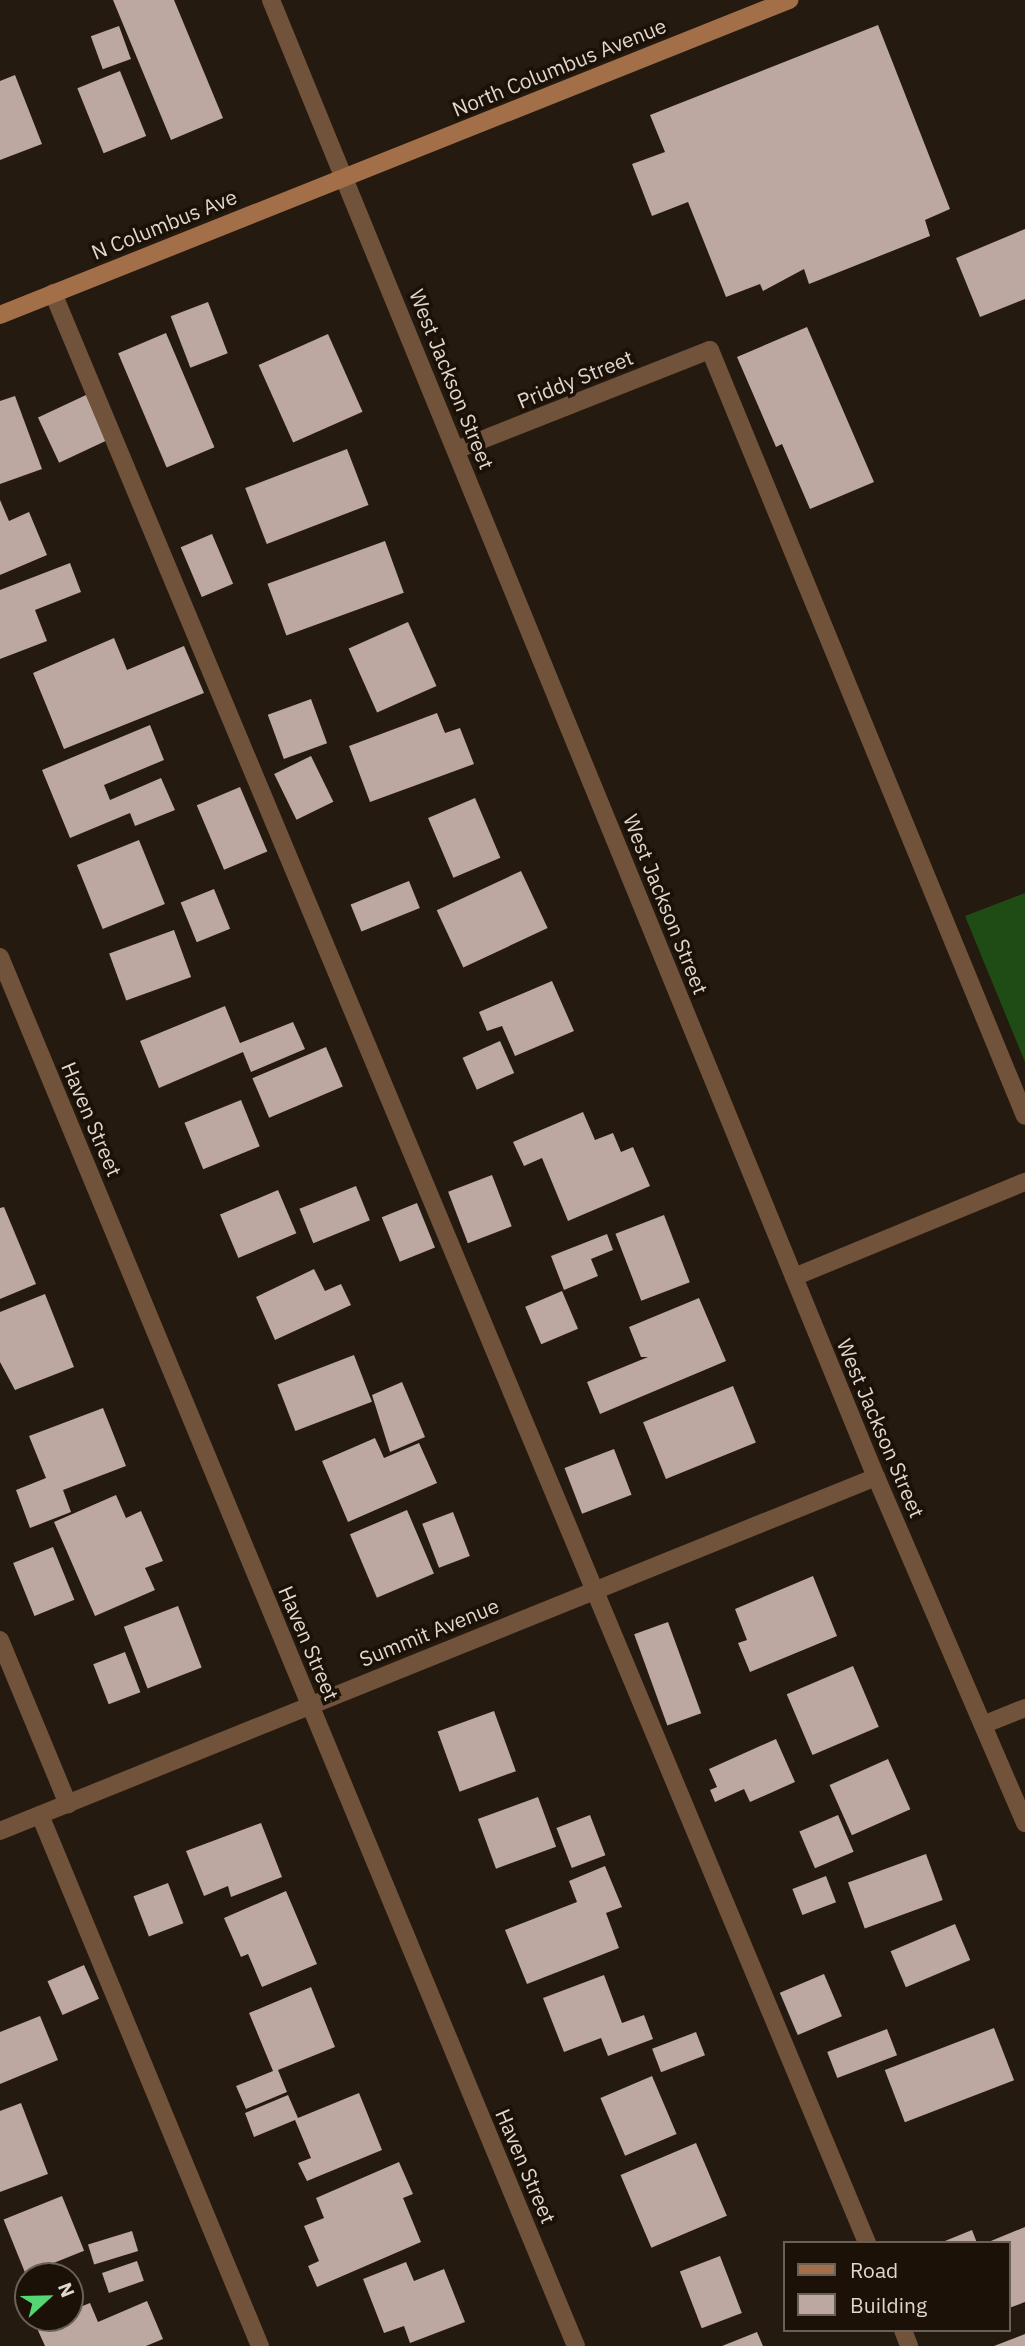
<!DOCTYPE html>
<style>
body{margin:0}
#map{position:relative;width:1025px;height:2346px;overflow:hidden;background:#251a0f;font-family:"IBM Plex Sans",sans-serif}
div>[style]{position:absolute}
.green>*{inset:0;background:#1f4c14}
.building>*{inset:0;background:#bca7a1;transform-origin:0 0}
.service>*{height:18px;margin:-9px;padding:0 9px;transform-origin:9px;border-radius:9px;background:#71523a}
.minor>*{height:18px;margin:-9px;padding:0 9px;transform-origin:9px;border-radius:9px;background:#71523a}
.tertiary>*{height:18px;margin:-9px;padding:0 9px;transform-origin:9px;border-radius:9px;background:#71523a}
.secondary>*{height:18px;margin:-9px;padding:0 9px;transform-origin:9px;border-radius:9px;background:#a26f48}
span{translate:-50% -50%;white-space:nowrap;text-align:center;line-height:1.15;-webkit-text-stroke:7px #1b1106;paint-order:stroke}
.street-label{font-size:21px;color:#dfd7d0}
.legend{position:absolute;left:783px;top:2241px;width:228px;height:91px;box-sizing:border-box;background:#1b1106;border:2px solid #696057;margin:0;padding:9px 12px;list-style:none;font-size:21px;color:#dfd7d0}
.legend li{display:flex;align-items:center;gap:14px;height:35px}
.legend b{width:35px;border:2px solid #696057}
.north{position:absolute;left:14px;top:2262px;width:70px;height:70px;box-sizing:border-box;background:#1b1106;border:2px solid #696057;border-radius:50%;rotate:68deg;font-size:19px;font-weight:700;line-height:28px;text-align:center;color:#dfd7d0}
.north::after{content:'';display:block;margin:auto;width:24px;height:32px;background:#54d672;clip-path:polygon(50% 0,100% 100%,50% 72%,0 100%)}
</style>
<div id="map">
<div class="green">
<i style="clip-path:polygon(1025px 893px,1025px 1062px,965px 916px)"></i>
</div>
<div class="building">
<i style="clip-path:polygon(113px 0,174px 0,223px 118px,171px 140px)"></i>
<i style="clip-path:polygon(878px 25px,950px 209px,925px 220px,930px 236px,809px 284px,804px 269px,763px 291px,760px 284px,726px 297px,688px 202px,652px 216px,632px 164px,665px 152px,650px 115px)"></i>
<i style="left:119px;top:26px;width:35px;height:30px;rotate:70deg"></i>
<i style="left:120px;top:71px;width:70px;height:46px;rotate:68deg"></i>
<i style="clip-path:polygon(15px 75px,42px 144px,0 160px,0 81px)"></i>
<i style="clip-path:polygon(1025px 229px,1025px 299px,980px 317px,956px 258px)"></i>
<i style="left:208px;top:302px;width:55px;height:40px;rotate:69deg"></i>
<i style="clip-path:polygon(807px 327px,874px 482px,810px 509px,782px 444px,776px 447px,737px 357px)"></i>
<i style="left:166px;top:333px;width:124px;height:52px;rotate:67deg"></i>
<i style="left:328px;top:334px;width:85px;height:76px;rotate:66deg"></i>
<i style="left:86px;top:395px;width:50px;height:53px;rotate:65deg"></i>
<i style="clip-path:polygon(15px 396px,42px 469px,0 484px,0 401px)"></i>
<i style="left:347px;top:449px;width:60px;height:109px;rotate:69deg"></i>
<i style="clip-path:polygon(0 500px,9px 521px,29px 512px,47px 555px,0 575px)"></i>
<i style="left:212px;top:534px;width:54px;height:34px;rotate:67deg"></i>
<i style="left:385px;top:541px;width:55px;height:125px;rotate:70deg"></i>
<i style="clip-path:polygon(70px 563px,81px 592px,35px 610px,47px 641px,0 659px,0 590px)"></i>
<i style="left:408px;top:622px;width:70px;height:65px;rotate:66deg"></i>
<i style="clip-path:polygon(114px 638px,127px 670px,184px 646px,204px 693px,64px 749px,33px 673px)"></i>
<i style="left:311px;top:699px;width:47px;height:46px;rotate:70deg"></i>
<i style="clip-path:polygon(437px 713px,445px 733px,460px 728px,474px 764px,370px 802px,349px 746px)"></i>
<i style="clip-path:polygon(150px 725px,164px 760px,104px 785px,110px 800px,161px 778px,175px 810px,135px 826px,130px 813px,70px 838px,42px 770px)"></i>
<i style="left:311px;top:756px;width:51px;height:41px;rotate:64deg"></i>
<i style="left:240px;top:787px;width:70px;height:47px;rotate:67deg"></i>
<i style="left:475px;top:798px;width:65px;height:51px;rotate:67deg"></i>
<i style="left:139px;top:840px;width:69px;height:67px;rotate:68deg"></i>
<i style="left:521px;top:871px;width:63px;height:93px;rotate:65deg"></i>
<i style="left:409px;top:881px;width:29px;height:63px;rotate:68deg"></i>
<i style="left:214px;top:889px;width:43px;height:36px;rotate:68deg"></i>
<i style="left:174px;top:930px;width:50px;height:69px;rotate:70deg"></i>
<i style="clip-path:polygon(552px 981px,574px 1031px,515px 1056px,502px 1026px,487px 1031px,479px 1012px)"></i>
<i style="clip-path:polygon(225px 1006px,240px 1043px,293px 1022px,305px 1049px,251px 1072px,243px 1052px,159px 1088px,140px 1041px)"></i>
<i style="left:500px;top:1041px;width:35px;height:41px;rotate:66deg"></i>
<i style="left:326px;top:1047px;width:43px;height:80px;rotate:67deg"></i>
<i style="left:241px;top:1100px;width:50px;height:61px;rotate:68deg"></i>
<i style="clip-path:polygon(583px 1112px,595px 1140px,613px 1133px,621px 1152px,633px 1147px,650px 1186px,568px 1221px,542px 1158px,524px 1166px,513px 1142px)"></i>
<i style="left:492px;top:1175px;width:55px;height:47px;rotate:69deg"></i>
<i style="left:356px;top:1186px;width:37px;height:61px;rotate:68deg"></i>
<i style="left:278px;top:1190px;width:47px;height:63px;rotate:67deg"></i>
<i style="left:417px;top:1203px;width:48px;height:38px;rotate:68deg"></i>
<i style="clip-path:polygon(4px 1207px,36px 1284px,0 1299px,0 1208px)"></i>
<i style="left:664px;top:1215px;width:72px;height:52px;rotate:69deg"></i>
<i style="clip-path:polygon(607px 1234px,613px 1250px,591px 1259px,598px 1276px,564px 1290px,551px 1256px)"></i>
<i style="clip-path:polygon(314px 1269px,325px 1291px,341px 1284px,351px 1305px,275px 1340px,256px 1297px)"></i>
<i style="left:562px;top:1291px;width:41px;height:40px;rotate:67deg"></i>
<i style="clip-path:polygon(45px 1294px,74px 1367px,15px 1390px,0 1362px,0 1312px)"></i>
<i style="clip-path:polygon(699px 1298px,726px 1361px,600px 1414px,587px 1382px,648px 1357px,641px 1357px,629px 1327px)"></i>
<i style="left:354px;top:1355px;width:50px;height:82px;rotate:69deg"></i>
<i style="clip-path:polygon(402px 1382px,425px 1437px,390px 1452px,372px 1395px)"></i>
<i style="left:733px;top:1386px;width:61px;height:97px;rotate:68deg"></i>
<i style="clip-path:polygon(103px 1408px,126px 1466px,63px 1490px,71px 1512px,30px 1528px,16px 1490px,46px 1478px,29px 1436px)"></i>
<i style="clip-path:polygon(375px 1438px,384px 1458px,419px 1443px,437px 1483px,348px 1522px,322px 1461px)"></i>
<i style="left:614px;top:1449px;width:49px;height:53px;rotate:69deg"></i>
<i style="clip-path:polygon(116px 1495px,126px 1518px,141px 1511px,163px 1561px,145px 1568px,155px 1590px,95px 1616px,54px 1522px)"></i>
<i style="left:407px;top:1510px;width:69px;height:62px;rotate:67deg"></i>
<i style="left:453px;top:1512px;width:47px;height:33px;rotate:69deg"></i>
<i style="left:53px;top:1547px;width:57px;height:43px;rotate:68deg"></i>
<i style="clip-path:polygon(813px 1576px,837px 1636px,750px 1672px,738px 1643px,747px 1640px,735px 1609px)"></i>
<i style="left:178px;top:1606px;width:66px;height:58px;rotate:69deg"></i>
<i style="left:668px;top:1622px;width:97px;height:36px;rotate:70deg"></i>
<i style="left:125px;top:1652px;width:43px;height:34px;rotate:69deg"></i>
<i style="left:853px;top:1666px;width:66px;height:72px;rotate:67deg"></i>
<i style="left:494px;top:1711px;width:64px;height:60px;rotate:70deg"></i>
<i style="clip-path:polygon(776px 1739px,795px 1782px,750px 1802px,744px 1789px,715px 1802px,710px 1790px,717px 1787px,709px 1769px)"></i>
<i style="left:888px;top:1759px;width:55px;height:64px;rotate:66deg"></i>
<i style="left:538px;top:1797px;width:53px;height:64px;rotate:70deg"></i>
<i style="left:590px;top:1815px;width:43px;height:36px;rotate:69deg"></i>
<i style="left:838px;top:1815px;width:40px;height:42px;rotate:67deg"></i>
<i style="clip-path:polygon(261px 1823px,282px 1877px,231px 1897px,228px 1886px,204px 1896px,186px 1851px)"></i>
<i style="left:926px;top:1854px;width:49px;height:83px;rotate:70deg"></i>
<i style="clip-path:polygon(605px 1866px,622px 1907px,606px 1913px,619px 1948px,527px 1984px,505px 1930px,577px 1902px,569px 1881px)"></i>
<i style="left:826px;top:1876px;width:28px;height:36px;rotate:69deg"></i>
<i style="left:168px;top:1883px;width:43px;height:37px;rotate:69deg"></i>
<i style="clip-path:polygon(286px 1891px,317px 1964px,262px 1987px,248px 1954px,241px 1957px,224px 1918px)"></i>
<i style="left:955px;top:1924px;width:39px;height:70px;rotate:67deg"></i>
<i style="left:84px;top:1965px;width:37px;height:40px;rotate:66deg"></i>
<i style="left:824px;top:1974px;width:46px;height:48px;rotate:67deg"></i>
<i style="clip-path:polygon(604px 1975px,622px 2023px,644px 2015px,653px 2039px,608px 2056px,601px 2038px,564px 2052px,543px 1998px)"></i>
<i style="clip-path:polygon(311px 1987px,335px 2047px,278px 2070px,287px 2092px,246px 2109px,236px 2086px,273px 2071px,249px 2013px)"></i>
<i style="clip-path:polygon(40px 2016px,58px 2060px,0 2084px,0 2032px)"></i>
<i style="left:994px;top:2028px;width:56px;height:117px;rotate:69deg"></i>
<i style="left:887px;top:2029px;width:28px;height:64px;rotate:69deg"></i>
<i style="left:696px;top:2032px;width:25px;height:47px;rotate:69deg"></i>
<i style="left:652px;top:2076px;width:63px;height:56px;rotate:67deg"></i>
<i style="clip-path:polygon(359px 2093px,382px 2150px,307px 2181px,298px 2163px,311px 2158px,295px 2120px,254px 2137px,245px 2113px,288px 2095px,298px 2118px)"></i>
<i style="clip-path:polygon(21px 2103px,48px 2174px,0 2192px,0 2111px)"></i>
<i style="left:696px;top:2143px;width:79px;height:82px;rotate:67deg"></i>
<i style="clip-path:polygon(399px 2162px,413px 2194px,403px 2198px,421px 2242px,317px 2287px,308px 2266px,319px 2261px,304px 2226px,324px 2218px,316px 2198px)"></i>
<i style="left:62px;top:2196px;width:59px;height:63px;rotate:68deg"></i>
<i style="clip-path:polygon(1025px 2227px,1025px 2302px,1009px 2308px,1009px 2243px,986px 2243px)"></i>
<i style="clip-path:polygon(972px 2230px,977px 2243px,940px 2243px)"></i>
<i style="left:132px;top:2231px;width:21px;height:46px;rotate:73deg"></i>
<i style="left:720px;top:2256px;width:61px;height:43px;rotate:69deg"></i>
<i style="left:137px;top:2261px;width:21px;height:37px;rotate:71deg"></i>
<i style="clip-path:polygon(406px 2262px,414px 2281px,444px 2269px,465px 2322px,410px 2343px,404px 2326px,384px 2333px,363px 2279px)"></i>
<i style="clip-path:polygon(147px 2301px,163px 2339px,146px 2346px,45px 2346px,36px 2326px,54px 2318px,70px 2318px,70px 2311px,90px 2303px,98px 2322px)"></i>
<i style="clip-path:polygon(757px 2332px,763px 2346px,722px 2346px)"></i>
<i style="clip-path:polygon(1025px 2334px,1025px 2346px,994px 2346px)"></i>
</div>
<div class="service">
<i style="left:53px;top:293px;width:2113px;rotate:67.34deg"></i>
<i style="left:456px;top:450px;width:273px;rotate:-21.5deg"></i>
<i style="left:710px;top:350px;width:828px;rotate:67.65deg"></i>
<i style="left:794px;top:1277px;width:250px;rotate:-22.4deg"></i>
<i style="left:0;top:1640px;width:178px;rotate:67.5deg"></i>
<i style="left:40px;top:1815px;width:575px;rotate:67.5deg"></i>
<i style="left:903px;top:2330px;width:17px;rotate:69deg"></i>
</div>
<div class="minor">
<i style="left:0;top:957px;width:1504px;rotate:67.48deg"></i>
<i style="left:0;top:1831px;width:945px;rotate:-22deg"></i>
</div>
<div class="tertiary">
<i style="left:271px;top:0;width:1596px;rotate:67.73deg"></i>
<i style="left:876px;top:1477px;width:377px;rotate:66.7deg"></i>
<i style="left:985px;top:1724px;width:43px;rotate:-21.8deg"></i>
</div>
<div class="secondary">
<i style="left:0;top:315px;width:850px;rotate:-21.76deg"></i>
</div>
<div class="street-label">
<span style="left:559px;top:67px;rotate:-22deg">North Columbus Avenue</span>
<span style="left:164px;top:224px;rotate:-22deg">N Columbus Ave</span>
<span style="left:452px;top:379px;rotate:68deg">West Jackson Street</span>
<span style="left:575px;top:379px;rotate:-22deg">Priddy Street</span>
<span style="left:666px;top:904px;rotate:68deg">West Jackson Street</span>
<span style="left:92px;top:1119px;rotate:67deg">Haven Street</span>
<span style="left:881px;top:1428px;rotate:67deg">West Jackson Street</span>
<span style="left:429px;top:1632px;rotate:-22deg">Summit Avenue</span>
<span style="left:309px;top:1643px;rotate:67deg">Haven Street</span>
<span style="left:526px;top:2166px;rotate:67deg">Haven Street</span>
</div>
<ul class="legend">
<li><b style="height:9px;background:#a26f48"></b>Road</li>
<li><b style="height:19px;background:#bca7a1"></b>Building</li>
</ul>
<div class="north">N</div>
</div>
